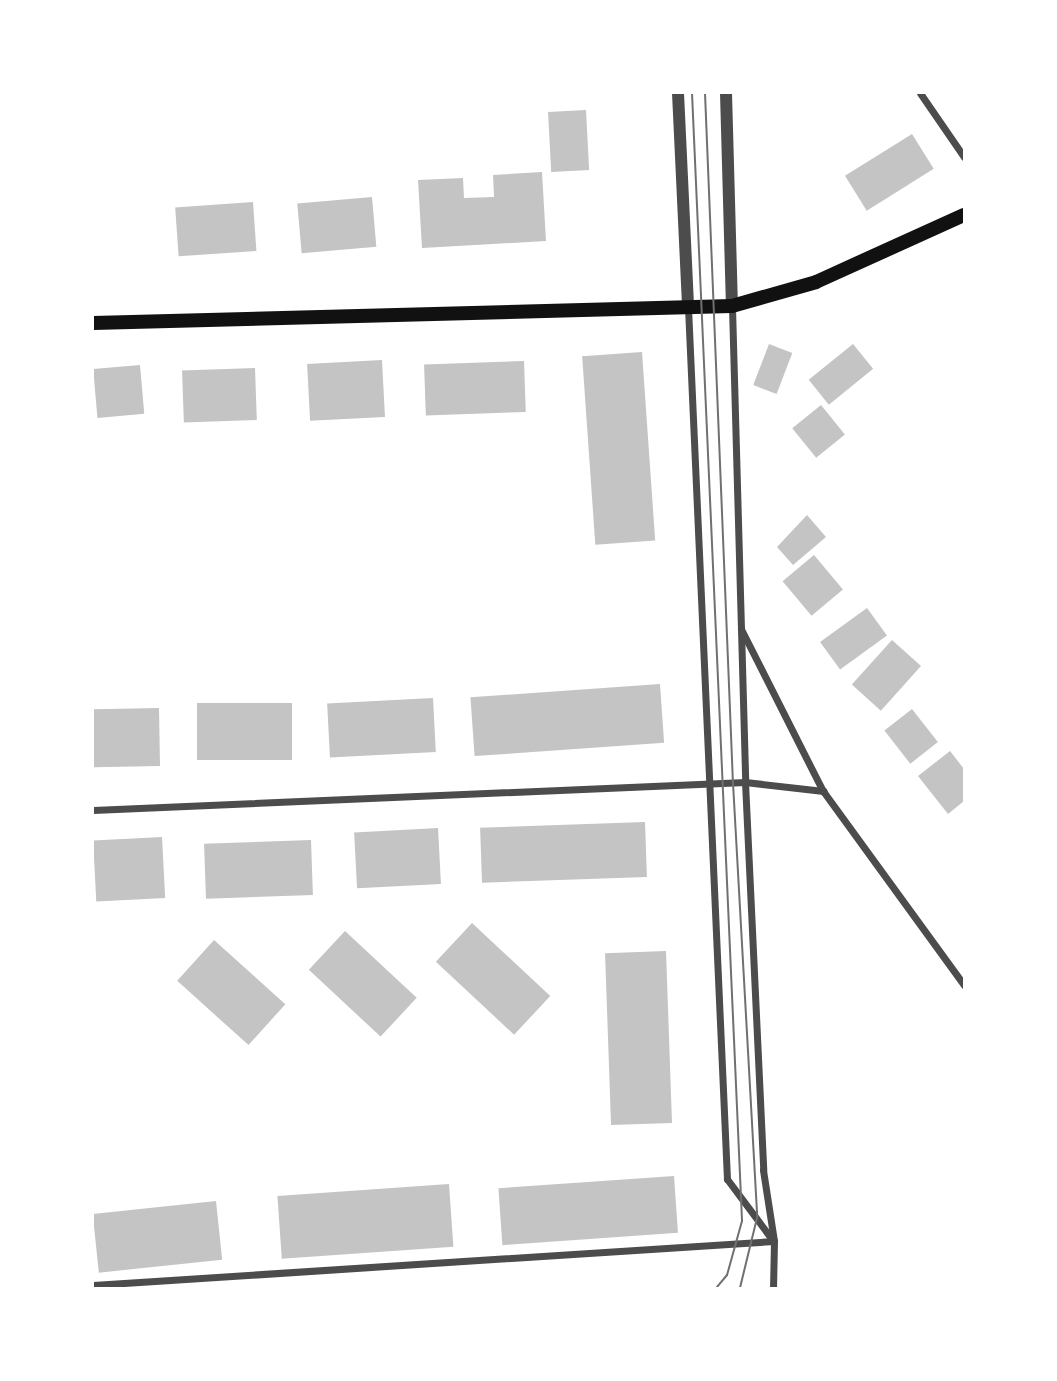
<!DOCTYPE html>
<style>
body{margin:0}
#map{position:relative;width:1057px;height:1381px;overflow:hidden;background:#fff;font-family:"Sofia Sans Condensed",sans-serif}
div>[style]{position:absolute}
.building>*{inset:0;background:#c4c4c4;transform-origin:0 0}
.minor>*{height:7px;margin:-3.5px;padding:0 3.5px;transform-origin:3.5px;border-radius:3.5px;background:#4c4c4c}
.tertiary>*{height:12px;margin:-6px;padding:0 6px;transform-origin:6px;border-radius:6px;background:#4c4c4c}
.secondary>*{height:14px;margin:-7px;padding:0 7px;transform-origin:7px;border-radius:7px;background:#111}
.tram>*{height:2px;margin:-1px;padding:0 1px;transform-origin:1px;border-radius:1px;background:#707070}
span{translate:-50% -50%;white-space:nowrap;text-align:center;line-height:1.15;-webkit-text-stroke:7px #fff;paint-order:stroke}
.frame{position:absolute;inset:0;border:94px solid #fff;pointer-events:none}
</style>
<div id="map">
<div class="building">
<i style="left:586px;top:110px;width:60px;height:38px;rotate:87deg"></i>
<i style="left:912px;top:134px;width:41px;height:79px;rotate:58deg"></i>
<i style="clip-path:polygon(542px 172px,546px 241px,422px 248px,418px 180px,463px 178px,464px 198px,494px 197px,493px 175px)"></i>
<i style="left:372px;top:197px;width:50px;height:75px;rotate:85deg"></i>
<i style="left:253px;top:202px;width:49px;height:78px;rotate:86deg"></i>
<i style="left:769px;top:344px;width:25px;height:44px;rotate:21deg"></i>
<i style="left:853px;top:344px;width:32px;height:57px;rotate:51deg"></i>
<i style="left:642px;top:352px;width:189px;height:60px;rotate:86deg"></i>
<i style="left:382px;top:360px;width:57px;height:75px;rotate:87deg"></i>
<i style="left:524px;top:361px;width:51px;height:100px;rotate:88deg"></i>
<i style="left:140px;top:365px;width:49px;height:47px;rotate:85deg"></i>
<i style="left:255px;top:368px;width:52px;height:73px;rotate:88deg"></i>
<i style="left:821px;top:405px;width:38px;height:37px;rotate:51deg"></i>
<i style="clip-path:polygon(807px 515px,826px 537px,793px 565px,777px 547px)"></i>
<i style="left:814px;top:555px;width:45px;height:41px;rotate:50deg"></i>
<i style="left:867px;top:608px;width:34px;height:58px;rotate:54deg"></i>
<i style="left:892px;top:640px;width:39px;height:60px;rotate:42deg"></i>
<i style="left:660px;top:684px;width:59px;height:190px;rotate:86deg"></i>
<i style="left:433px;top:698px;width:54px;height:106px;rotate:87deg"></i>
<i style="left:197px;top:703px;width:95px;height:57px"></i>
<i style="left:159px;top:708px;width:58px;height:66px;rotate:89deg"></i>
<i style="left:912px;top:709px;width:42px;height:35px;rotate:52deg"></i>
<i style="clip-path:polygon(950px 751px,964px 769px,964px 801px,948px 814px,918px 776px)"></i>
<i style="left:645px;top:822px;width:55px;height:165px;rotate:88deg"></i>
<i style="left:438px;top:828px;width:56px;height:84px;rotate:87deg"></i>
<i style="left:162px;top:837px;width:61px;height:69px;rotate:87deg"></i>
<i style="left:311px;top:840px;width:55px;height:107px;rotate:88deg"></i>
<i style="left:472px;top:923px;width:107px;height:53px;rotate:43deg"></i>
<i style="left:345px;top:931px;width:98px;height:53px;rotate:43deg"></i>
<i style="left:214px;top:940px;width:96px;height:55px;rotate:42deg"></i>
<i style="left:666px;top:951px;width:172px;height:61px;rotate:88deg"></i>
<i style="left:674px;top:1176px;width:57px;height:176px;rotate:86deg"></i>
<i style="left:449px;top:1184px;width:63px;height:172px;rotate:86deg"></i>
<i style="left:216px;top:1201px;width:59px;height:124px;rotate:84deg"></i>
</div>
<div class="minor">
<i style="left:920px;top:93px;width:78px;rotate:55.5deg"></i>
<i style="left:688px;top:307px;width:873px;rotate:87.44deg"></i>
<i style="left:727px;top:1179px;width:74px;rotate:53.3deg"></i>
<i style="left:732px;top:307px;width:475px;rotate:88.4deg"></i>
<i style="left:745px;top:782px;width:388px;rotate:87.3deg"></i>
<i style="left:763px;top:1170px;width:72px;rotate:81.2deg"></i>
<i style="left:774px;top:1241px;width:47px;rotate:91.2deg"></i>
<i style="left:741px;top:629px;width:182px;rotate:63.2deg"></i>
<i style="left:823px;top:791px;width:240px;rotate:54deg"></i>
<i style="left:93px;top:810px;width:653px;rotate:-2.46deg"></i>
<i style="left:745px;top:782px;width:79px;rotate:6.6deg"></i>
<i style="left:93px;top:1285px;width:682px;rotate:-3.7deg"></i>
</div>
<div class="tertiary">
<i style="left:678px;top:93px;width:214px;rotate:87.3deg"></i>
<i style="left:726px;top:93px;width:213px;rotate:88.4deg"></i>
</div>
<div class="secondary">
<i style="left:93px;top:323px;width:639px;rotate:-1.52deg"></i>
<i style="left:732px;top:306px;width:87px;rotate:-15.9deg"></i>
<i style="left:816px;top:282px;width:162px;rotate:-24.4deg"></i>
</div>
<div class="tram">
<i style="left:692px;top:93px;width:1129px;rotate:87.46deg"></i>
<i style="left:742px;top:1221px;width:56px;rotate:105.5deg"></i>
<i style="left:727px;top:1275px;width:17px;rotate:130deg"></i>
<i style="left:705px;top:93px;width:691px;rotate:87.68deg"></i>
<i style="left:733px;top:783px;width:436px;rotate:86.8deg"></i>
<i style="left:757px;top:1218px;width:72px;rotate:103.7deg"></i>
</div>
<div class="frame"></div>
</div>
